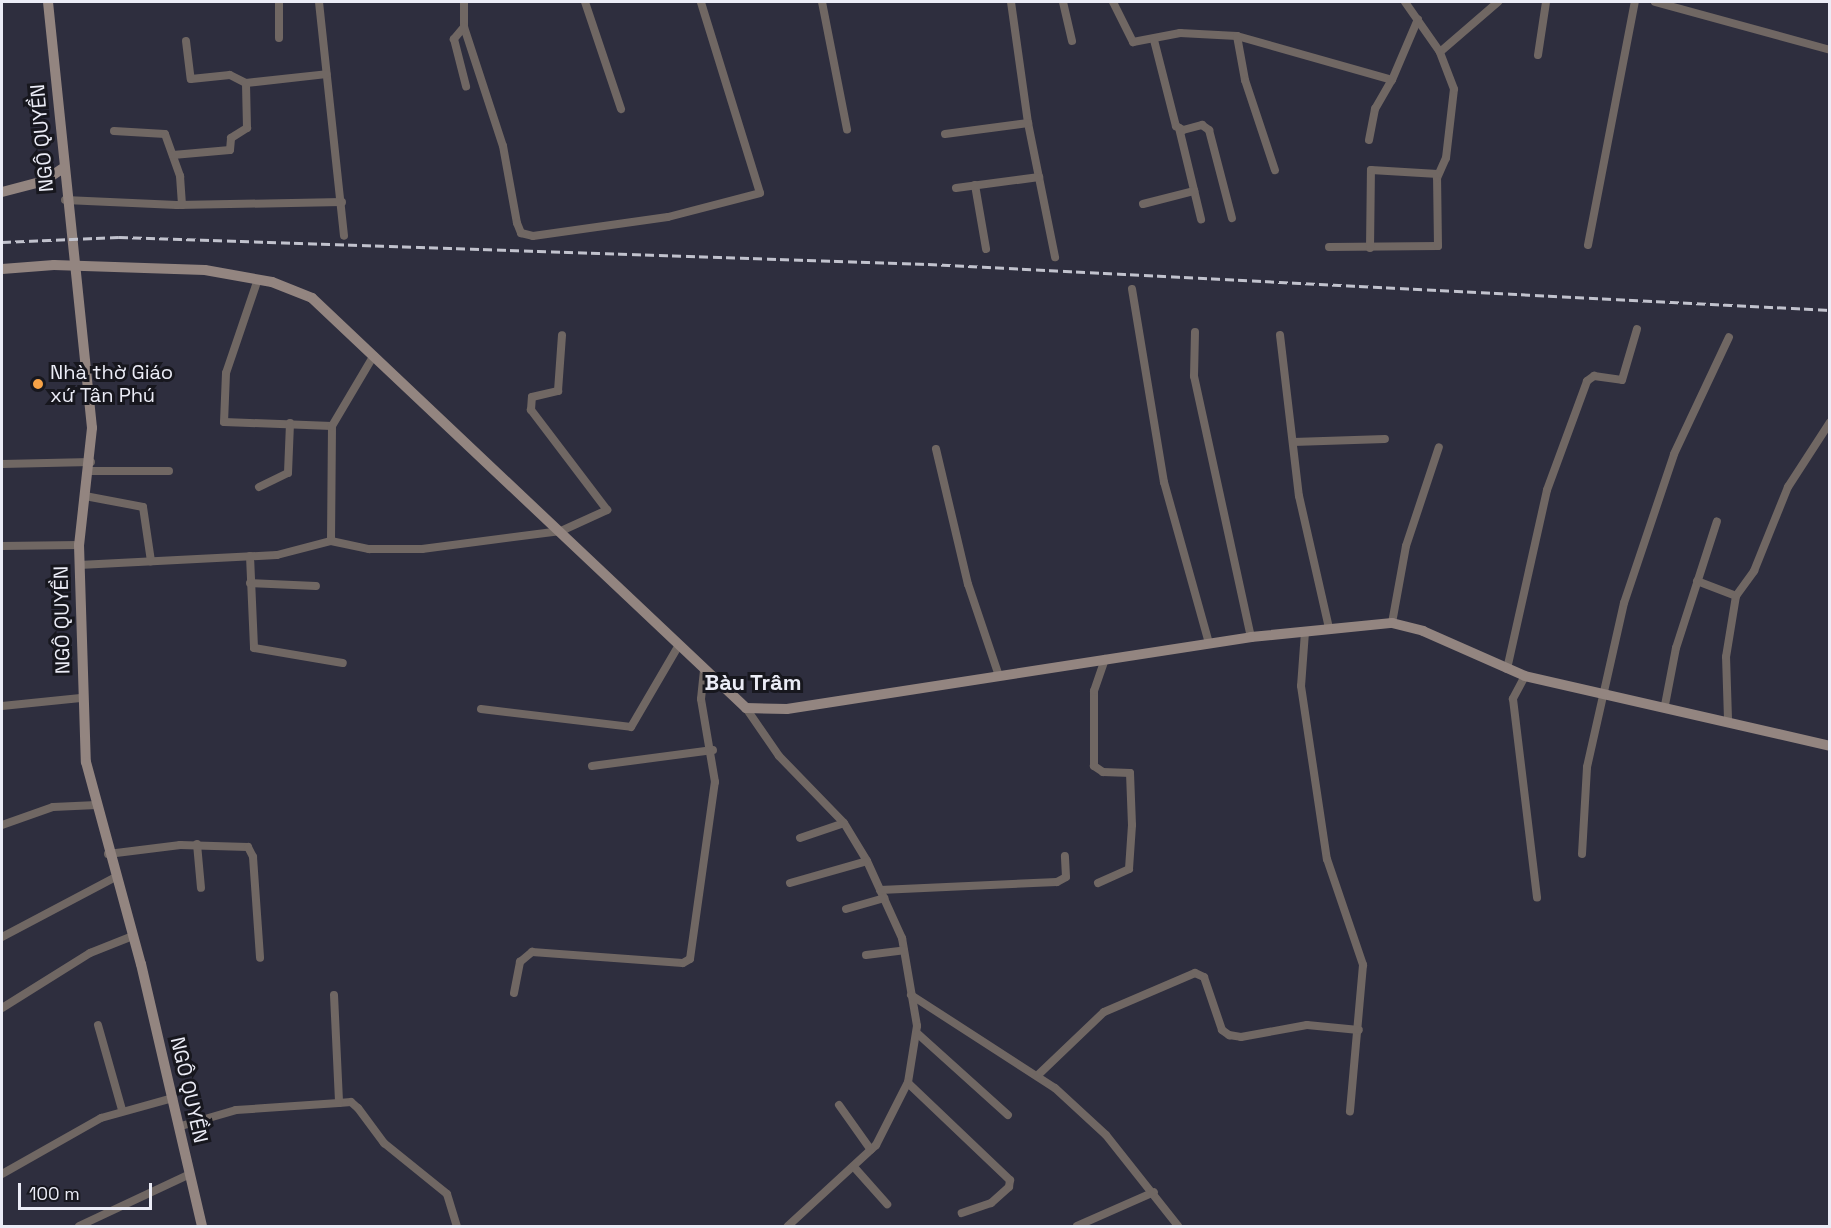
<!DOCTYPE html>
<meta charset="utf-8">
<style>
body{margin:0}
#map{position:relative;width:1831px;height:1228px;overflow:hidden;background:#2e2e3e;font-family:"Space Grotesk",sans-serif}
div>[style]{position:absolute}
.street>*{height:8px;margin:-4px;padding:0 4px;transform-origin:4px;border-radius:4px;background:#706763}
.secondary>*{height:10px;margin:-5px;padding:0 5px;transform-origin:5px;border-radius:5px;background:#938580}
.rail>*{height:3px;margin-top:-1.5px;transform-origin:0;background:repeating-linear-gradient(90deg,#c1c2cd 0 9px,transparent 0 13.5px)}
.dots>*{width:16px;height:16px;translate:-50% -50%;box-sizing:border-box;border:3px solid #17171e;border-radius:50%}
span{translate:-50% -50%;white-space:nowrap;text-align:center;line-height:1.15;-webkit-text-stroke:6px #17171e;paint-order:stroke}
.street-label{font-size:20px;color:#ebecf6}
.poi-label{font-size:20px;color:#ebecf6}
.left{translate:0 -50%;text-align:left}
.quarter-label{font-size:22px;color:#ebecf6;font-weight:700}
.frame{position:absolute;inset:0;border:3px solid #ebecf6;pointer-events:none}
.scale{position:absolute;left:18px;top:1183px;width:134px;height:27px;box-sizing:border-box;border:3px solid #ebecf6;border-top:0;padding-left:8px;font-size:18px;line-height:21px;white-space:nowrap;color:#ebecf6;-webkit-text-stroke:4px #17171e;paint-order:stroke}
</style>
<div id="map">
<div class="street">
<i style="left:279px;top:2px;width:36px;rotate:90deg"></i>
<i style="left:319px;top:2px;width:235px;rotate:83.9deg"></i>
<i style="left:464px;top:2px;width:25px;rotate:90deg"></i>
<i style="left:464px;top:27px;width:125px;rotate:71.9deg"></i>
<i style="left:503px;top:146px;width:78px;rotate:79.7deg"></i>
<i style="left:517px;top:223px;width:11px;rotate:68deg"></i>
<i style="left:521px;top:233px;width:12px;rotate:14deg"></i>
<i style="left:533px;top:236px;width:136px;rotate:-8deg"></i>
<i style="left:668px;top:217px;width:95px;rotate:-14.6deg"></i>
<i style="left:760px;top:193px;width:200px;rotate:-107.2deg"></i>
<i style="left:585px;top:2px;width:113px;rotate:71.4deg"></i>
<i style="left:822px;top:2px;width:130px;rotate:78.9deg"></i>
<i style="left:1011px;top:2px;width:122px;rotate:82deg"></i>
<i style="left:1028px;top:123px;width:137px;rotate:78.6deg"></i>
<i style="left:1063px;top:2px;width:40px;rotate:77deg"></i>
<i style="left:1113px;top:2px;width:45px;rotate:63.4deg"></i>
<i style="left:1133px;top:42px;width:48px;rotate:-10.8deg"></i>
<i style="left:1180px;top:33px;width:57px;rotate:3deg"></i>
<i style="left:1237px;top:36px;width:161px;rotate:15.8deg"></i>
<i style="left:1392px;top:80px;width:66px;rotate:-66.9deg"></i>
<i style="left:1655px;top:2px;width:181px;rotate:15.3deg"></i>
<i style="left:464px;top:27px;width:16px;rotate:130deg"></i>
<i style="left:454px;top:39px;width:49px;rotate:75.7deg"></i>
<i style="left:1237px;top:36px;width:45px;rotate:79.7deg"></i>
<i style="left:1245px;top:80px;width:95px;rotate:71.6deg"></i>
<i style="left:1154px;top:40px;width:89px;rotate:75.7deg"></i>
<i style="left:1176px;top:126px;width:8px;rotate:30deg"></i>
<i style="left:1183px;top:130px;width:20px;rotate:-15deg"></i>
<i style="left:1202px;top:125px;width:9px;rotate:36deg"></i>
<i style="left:1209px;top:130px;width:91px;rotate:75.4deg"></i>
<i style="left:186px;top:41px;width:38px;rotate:83deg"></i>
<i style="left:191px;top:79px;width:39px;rotate:-6deg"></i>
<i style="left:230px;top:75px;width:18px;rotate:27deg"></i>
<i style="left:1440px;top:52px;width:77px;rotate:-40.8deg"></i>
<i style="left:1538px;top:55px;width:54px;rotate:-81.4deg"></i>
<i style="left:1179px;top:128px;width:94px;rotate:76.4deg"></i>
<i style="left:114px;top:131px;width:51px;rotate:3.4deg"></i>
<i style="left:165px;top:134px;width:45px;rotate:70.3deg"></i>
<i style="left:180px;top:176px;width:29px;rotate:86deg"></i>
<i style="left:945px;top:134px;width:84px;rotate:-7.5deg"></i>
<i style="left:1369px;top:140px;width:32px;rotate:-79deg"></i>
<i style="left:1375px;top:109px;width:34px;rotate:-60deg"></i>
<i style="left:173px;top:155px;width:57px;rotate:-5deg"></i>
<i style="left:230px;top:150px;width:12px;rotate:-85deg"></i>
<i style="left:231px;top:138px;width:19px;rotate:-32deg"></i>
<i style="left:247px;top:128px;width:45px;rotate:-91.3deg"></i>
<i style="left:246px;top:83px;width:81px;rotate:-6.3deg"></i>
<i style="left:975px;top:185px;width:65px;rotate:80.2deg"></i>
<i style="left:956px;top:188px;width:84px;rotate:-7.5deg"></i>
<i style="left:65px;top:200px;width:112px;rotate:2.6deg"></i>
<i style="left:177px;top:205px;width:165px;rotate:-1deg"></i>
<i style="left:1143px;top:204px;width:53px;rotate:-14.3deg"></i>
<i style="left:1588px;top:245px;width:248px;rotate:-79.1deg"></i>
<i style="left:1329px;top:247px;width:109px;rotate:-0.5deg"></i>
<i style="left:1438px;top:246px;width:68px;rotate:-90.8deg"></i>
<i style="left:1437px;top:178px;width:22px;rotate:-66deg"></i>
<i style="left:1446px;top:158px;width:69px;rotate:-83.4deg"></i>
<i style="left:1454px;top:89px;width:40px;rotate:-111deg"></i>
<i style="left:1440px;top:52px;width:61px;rotate:-125deg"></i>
<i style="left:1370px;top:248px;width:78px;rotate:-89.3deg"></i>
<i style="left:1371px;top:170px;width:67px;rotate:3.4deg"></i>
<i style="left:258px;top:279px;width:99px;rotate:108.8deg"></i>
<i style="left:226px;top:373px;width:49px;rotate:92.3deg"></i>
<i style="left:224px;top:422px;width:108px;rotate:2.1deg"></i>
<i style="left:1132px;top:289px;width:196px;rotate:80.6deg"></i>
<i style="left:1164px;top:482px;width:167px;rotate:74.4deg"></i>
<i style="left:1195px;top:332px;width:44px;rotate:91.3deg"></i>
<i style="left:1194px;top:376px;width:267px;rotate:77.7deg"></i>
<i style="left:1280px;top:335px;width:162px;rotate:83.3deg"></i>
<i style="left:1299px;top:496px;width:135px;rotate:77.2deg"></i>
<i style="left:1293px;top:442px;width:92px;rotate:-1.9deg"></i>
<i style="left:936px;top:449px;width:139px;rotate:76.7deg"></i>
<i style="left:968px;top:584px;width:94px;rotate:71.4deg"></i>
<i style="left:2px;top:464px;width:89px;rotate:-1.3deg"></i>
<i style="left:90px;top:471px;width:79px"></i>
<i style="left:259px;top:487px;width:32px;rotate:-26deg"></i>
<i style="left:288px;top:473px;width:50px;rotate:-87.7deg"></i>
<i style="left:85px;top:496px;width:59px;rotate:10.7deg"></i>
<i style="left:143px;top:507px;width:55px;rotate:81.6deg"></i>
<i style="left:331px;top:541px;width:115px;rotate:-89.5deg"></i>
<i style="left:332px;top:426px;width:82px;rotate:-59.4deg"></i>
<i style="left:2px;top:546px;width:77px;rotate:-0.7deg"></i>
<i style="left:250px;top:556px;width:92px;rotate:87.5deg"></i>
<i style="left:254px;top:648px;width:90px;rotate:9.6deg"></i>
<i style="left:79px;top:565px;width:198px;rotate:-2.9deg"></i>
<i style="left:277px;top:555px;width:56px;rotate:-14.5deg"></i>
<i style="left:331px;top:541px;width:39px;rotate:12deg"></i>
<i style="left:369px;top:549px;width:53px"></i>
<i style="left:422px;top:549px;width:140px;rotate:-7.4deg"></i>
<i style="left:561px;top:531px;width:51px;rotate:-24.5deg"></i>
<i style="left:607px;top:510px;width:126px;rotate:-127.2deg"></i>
<i style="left:531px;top:410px;width:13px;rotate:-86deg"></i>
<i style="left:532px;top:397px;width:27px;rotate:-13deg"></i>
<i style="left:558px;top:391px;width:56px;rotate:-85.9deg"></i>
<i style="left:1697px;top:581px;width:42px;rotate:21deg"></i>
<i style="left:250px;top:583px;width:66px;rotate:2.6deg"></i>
<i style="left:1392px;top:623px;width:78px;rotate:-79.7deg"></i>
<i style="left:1406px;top:546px;width:104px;rotate:-71.6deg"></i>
<i style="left:1305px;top:632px;width:54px;rotate:94.2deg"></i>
<i style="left:1301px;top:686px;width:175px;rotate:81.5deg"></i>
<i style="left:1327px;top:859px;width:112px;rotate:71.2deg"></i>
<i style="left:1363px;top:965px;width:147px;rotate:95.1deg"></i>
<i style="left:1507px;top:669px;width:183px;rotate:-77.4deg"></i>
<i style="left:1547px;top:490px;width:116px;rotate:-69.8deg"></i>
<i style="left:1587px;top:381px;width:9px;rotate:-36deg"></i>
<i style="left:1594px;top:376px;width:28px;rotate:8deg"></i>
<i style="left:1622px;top:380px;width:53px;rotate:-73.6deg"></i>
<i style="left:1525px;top:676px;width:26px;rotate:118deg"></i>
<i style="left:1513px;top:699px;width:200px;rotate:83.1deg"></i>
<i style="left:1665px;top:705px;width:58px;rotate:-79.1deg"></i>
<i style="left:1676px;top:648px;width:133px;rotate:-72.1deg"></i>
<i style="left:2px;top:706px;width:79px;rotate:-5.8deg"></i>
<i style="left:746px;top:708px;width:58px;rotate:55.5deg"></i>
<i style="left:779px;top:756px;width:93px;rotate:45.9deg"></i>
<i style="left:844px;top:823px;width:44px;rotate:58.8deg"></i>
<i style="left:867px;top:861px;width:85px;rotate:65.6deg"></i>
<i style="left:902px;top:938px;width:89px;rotate:80.3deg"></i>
<i style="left:917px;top:1026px;width:57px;rotate:99.1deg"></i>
<i style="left:908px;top:1082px;width:71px;rotate:116.9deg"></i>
<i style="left:876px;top:1145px;width:120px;rotate:137.4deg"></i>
<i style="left:481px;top:709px;width:151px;rotate:6.8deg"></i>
<i style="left:631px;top:727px;width:95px;rotate:-59.7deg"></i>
<i style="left:1728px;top:719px;width:62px;rotate:-91.8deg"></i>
<i style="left:1726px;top:657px;width:62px;rotate:-80.7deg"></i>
<i style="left:1736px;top:596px;width:31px;rotate:-54deg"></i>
<i style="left:1754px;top:571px;width:91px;rotate:-68deg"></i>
<i style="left:1788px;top:487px;width:77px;rotate:-57.1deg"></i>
<i style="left:592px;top:766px;width:122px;rotate:-7.5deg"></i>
<i style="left:2px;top:825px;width:54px;rotate:-19.4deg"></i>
<i style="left:53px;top:807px;width:44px;rotate:-2.6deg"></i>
<i style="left:800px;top:838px;width:46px;rotate:-18.8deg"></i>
<i style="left:197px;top:844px;width:44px;rotate:84.8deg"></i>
<i style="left:108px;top:854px;width:73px;rotate:-7.1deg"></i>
<i style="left:180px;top:845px;width:68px;rotate:1.7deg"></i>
<i style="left:248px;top:847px;width:11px;rotate:63deg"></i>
<i style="left:253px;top:857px;width:101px;rotate:86deg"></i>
<i style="left:1582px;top:854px;width:87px;rotate:-86.7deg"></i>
<i style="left:1587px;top:767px;width:168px;rotate:-77.3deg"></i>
<i style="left:1624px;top:603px;width:157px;rotate:-71.4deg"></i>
<i style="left:1674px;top:454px;width:129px;rotate:-64.8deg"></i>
<i style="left:790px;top:883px;width:80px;rotate:-15.9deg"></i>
<i style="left:1098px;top:883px;width:34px;rotate:-24deg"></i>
<i style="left:1129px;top:869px;width:44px;rotate:-86.1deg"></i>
<i style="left:1132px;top:825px;width:52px;rotate:-92.2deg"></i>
<i style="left:1130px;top:773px;width:27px;rotate:-178deg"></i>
<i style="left:1103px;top:772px;width:11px;rotate:-146deg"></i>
<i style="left:1094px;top:766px;width:75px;rotate:-90deg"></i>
<i style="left:1094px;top:691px;width:34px;rotate:-71deg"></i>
<i style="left:880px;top:890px;width:177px;rotate:-2.6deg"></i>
<i style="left:1057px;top:882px;width:10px;rotate:-29deg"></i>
<i style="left:1066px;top:877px;width:21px;rotate:-93deg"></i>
<i style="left:846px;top:909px;width:40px;rotate:-16deg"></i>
<i style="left:2px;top:937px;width:129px;rotate:-27.8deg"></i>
<i style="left:866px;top:955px;width:38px;rotate:-7deg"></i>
<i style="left:514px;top:993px;width:32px;rotate:-79deg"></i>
<i style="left:520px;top:962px;width:16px;rotate:-40deg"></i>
<i style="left:532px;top:952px;width:151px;rotate:4.2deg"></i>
<i style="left:683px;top:963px;width:8px;rotate:-30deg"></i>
<i style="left:690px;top:959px;width:179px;rotate:-82deg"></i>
<i style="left:715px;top:782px;width:84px;rotate:-99.6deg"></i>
<i style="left:701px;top:699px;width:28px;rotate:-84deg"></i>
<i style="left:334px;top:995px;width:108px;rotate:87.3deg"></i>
<i style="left:339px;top:1103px;width:12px;rotate:-5deg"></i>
<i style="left:351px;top:1102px;width:9px;rotate:41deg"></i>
<i style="left:358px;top:1108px;width:44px;rotate:53.4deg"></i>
<i style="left:384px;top:1143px;width:81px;rotate:39deg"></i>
<i style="left:447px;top:1194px;width:34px;rotate:73deg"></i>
<i style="left:911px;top:995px;width:171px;rotate:32.9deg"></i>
<i style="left:1055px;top:1088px;width:69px;rotate:42.7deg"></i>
<i style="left:1106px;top:1135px;width:116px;rotate:51.6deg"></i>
<i style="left:2px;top:1008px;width:104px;rotate:-32deg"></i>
<i style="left:90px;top:953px;width:46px;rotate:-21.6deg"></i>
<i style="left:98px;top:1025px;width:88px;rotate:74.2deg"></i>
<i style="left:918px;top:1034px;width:121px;rotate:42deg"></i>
<i style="left:1038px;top:1075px;width:91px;rotate:-43.7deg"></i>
<i style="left:1104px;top:1012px;width:99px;rotate:-23.2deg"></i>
<i style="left:1195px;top:973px;width:10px;rotate:24deg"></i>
<i style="left:1204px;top:977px;width:56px;rotate:71.2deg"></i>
<i style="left:1222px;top:1030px;width:9px;rotate:36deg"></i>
<i style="left:1229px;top:1035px;width:12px;rotate:9deg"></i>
<i style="left:1241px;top:1037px;width:67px;rotate:-10.3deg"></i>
<i style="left:1307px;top:1025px;width:52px;rotate:5.5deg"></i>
<i style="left:908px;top:1083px;width:141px;rotate:43.6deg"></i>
<i style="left:1010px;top:1180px;width:7px;rotate:98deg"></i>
<i style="left:1009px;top:1187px;width:24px;rotate:138deg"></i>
<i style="left:991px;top:1203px;width:31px;rotate:161deg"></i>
<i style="left:839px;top:1105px;width:55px;rotate:54.6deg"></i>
<i style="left:181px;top:1126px;width:57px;rotate:-16.2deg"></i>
<i style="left:236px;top:1110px;width:103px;rotate:-3.9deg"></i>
<i style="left:854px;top:1167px;width:50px;rotate:48.3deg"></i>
<i style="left:2px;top:1174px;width:114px;rotate:-29.5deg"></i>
<i style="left:101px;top:1118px;width:75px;rotate:-15.5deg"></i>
<i style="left:79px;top:1226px;width:120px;rotate:-25.1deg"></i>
<i style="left:1077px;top:1226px;width:84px;rotate:-23.8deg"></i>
</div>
<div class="secondary">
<i style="left:48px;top:2px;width:428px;rotate:84.1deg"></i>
<i style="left:92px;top:428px;width:118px;rotate:96.3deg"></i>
<i style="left:79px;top:545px;width:217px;rotate:88.2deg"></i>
<i style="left:86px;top:762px;width:209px;rotate:74.8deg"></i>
<i style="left:141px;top:964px;width:269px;rotate:76.9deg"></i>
<i style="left:2px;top:192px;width:43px;rotate:-14.7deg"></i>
<i style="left:44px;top:181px;width:22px;rotate:-34deg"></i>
<i style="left:2px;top:269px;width:52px;rotate:-4.4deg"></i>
<i style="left:54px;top:265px;width:151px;rotate:1.9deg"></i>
<i style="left:205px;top:270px;width:68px;rotate:10.2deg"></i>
<i style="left:272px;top:282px;width:43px;rotate:21.8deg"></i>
<i style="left:312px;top:298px;width:597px;rotate:43.37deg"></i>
<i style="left:746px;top:708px;width:41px;rotate:1.4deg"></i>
<i style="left:787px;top:709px;width:470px;rotate:-8.8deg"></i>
<i style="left:1251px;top:637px;width:142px;rotate:-5.7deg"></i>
<i style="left:1392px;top:623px;width:32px;rotate:14deg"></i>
<i style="left:1423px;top:631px;width:111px;rotate:23.8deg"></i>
<i style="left:1525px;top:676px;width:313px;rotate:12.9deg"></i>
</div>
<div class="rail">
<i style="left:2px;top:242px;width:117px;rotate:-2.4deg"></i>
<i style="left:119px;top:237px;width:809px;rotate:1.91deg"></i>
<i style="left:928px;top:264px;width:903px;rotate:2.92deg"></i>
</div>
<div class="dots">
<i style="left:38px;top:384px;background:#f6a247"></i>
</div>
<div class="street-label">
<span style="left:42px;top:138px;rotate:-95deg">NGÔ QUYỀN</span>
<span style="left:62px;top:620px;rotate:-91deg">NGÔ QUYỀN</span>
<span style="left:189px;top:1090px;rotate:77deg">NGÔ QUYỀN</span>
</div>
<div class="poi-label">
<span class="left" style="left:50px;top:384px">Nhà thờ Giáo<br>xứ Tân Phú</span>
</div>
<div class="quarter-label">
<span style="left:753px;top:683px">Bàu Trâm</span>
</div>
<div class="frame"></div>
<div class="scale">100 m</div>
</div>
